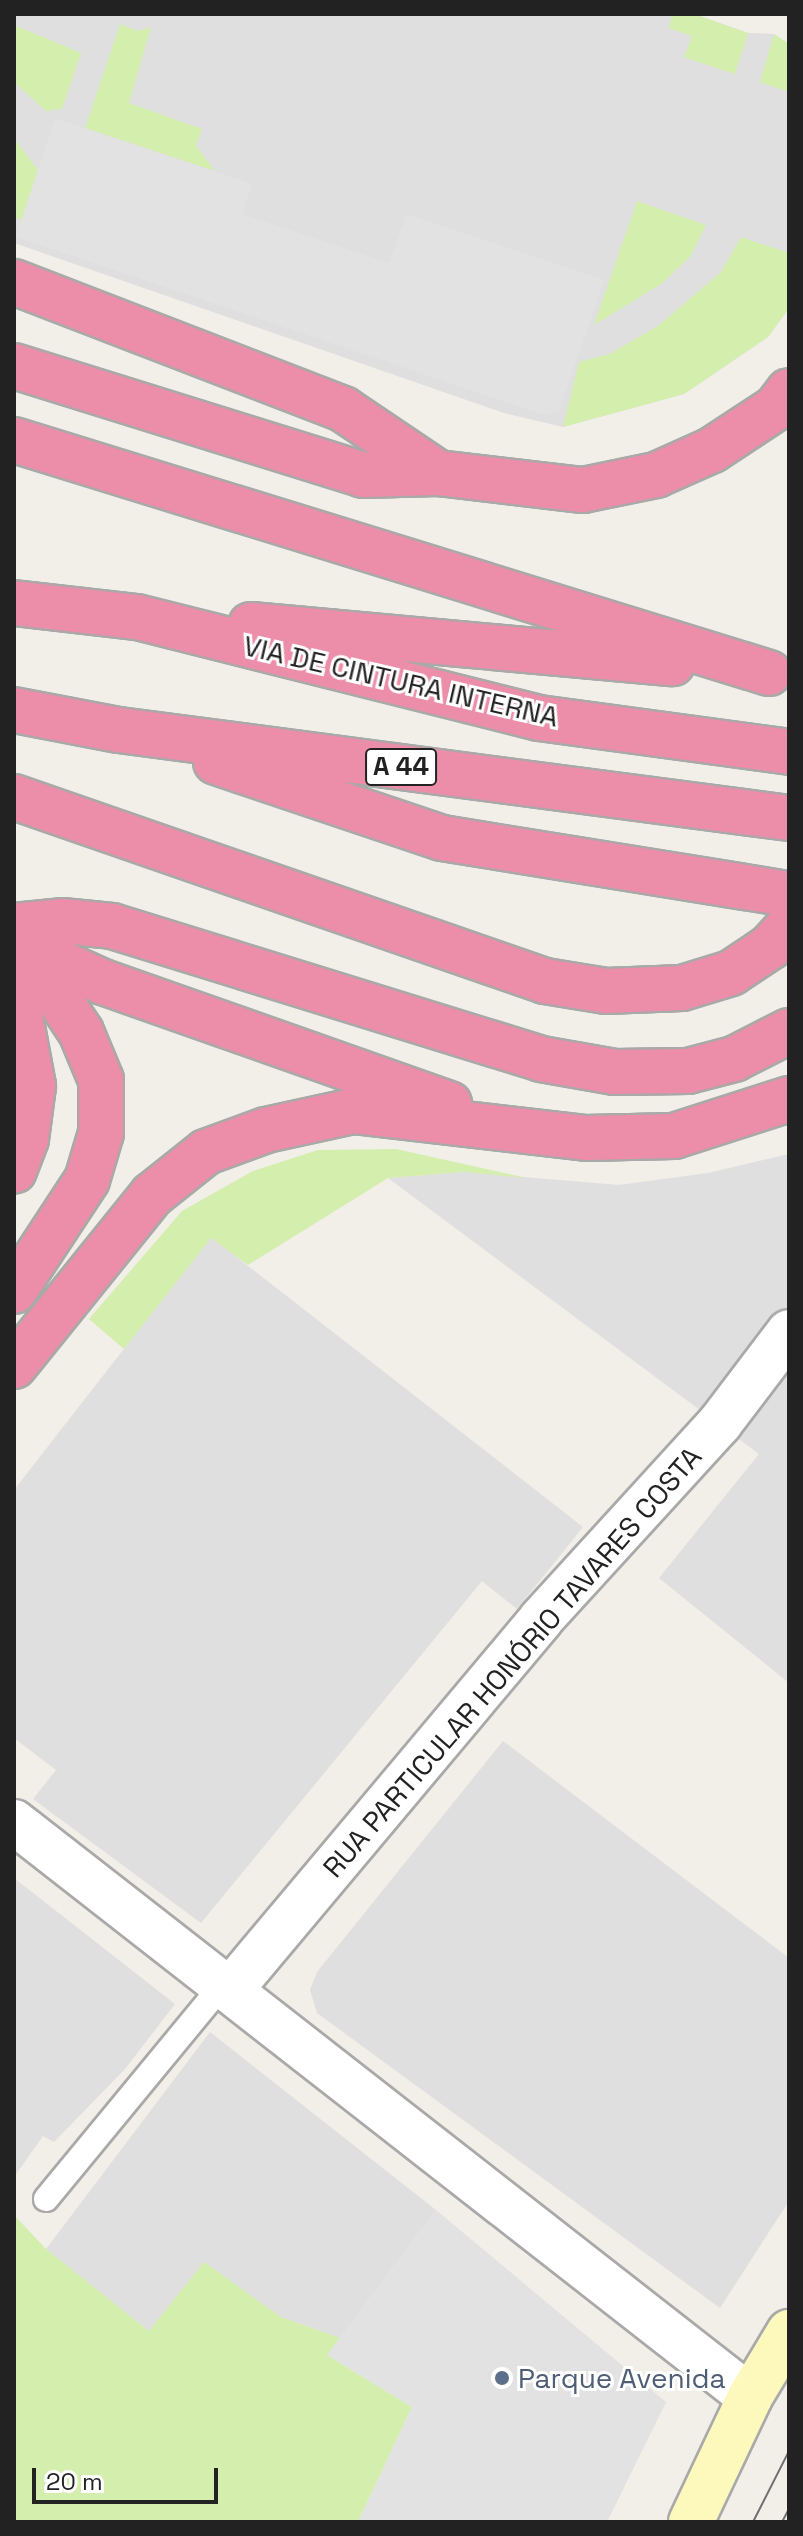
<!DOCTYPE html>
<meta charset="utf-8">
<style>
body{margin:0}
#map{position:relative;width:803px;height:2536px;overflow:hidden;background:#f2eee8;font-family:"Space Grotesk",sans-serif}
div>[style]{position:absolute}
.residential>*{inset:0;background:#e0dfdf}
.grass>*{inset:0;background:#d3eead}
.parking>*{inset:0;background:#e2e2e2}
.roads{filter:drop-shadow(2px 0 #a9a9a9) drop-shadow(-2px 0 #a9a9a9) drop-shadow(0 2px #a9a9a9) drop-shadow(0 -2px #a9a9a9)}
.service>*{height:24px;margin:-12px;padding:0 12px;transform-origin:12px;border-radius:12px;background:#fff}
.minor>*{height:44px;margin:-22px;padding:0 22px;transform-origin:22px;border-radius:22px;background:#fff}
.secondary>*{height:44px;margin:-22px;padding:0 22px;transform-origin:22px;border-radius:22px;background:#fdf9bc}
.motorway>*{height:44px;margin:-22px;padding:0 22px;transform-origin:22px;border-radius:22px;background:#ec8ea9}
.tram>*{height:2px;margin:-1px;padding:0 1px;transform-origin:1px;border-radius:1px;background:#707070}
.dots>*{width:22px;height:22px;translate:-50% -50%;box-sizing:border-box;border:4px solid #fff;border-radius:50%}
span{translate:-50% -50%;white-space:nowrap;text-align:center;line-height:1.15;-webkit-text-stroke:6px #fff;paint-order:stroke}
.shield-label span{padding:2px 6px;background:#fff;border:2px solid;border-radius:6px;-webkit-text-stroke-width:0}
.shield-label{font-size:26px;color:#222;font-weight:700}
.street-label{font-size:28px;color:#222}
.service-label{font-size:28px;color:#4e5e75}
.left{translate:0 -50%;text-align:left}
.frame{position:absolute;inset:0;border:16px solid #222;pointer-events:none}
.scale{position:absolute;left:32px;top:2468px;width:186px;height:36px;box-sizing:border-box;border:4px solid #222;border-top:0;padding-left:10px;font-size:24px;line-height:28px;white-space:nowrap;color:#222;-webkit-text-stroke:6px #fff;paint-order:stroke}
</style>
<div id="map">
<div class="residential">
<i style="clip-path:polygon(14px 14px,694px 14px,748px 33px,774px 34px,789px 44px,789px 308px,768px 337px,684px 394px,563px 427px,504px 413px,14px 243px)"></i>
<i style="clip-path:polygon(789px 1154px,789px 1683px,659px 1578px,759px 1454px,388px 1178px,464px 1172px,619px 1185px,708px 1173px)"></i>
<i style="clip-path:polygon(211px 1237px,583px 1527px,517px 1609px,482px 1581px,201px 1923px,33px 1799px,56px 1770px,14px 1738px,14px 1490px)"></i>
<i style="clip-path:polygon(503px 1741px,789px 1958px,789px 2201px,720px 2308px,317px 2013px,310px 1990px,317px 1972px)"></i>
<i style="clip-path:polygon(14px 1878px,175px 2004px,125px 2069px,54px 2142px,43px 2136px,14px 2177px)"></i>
<i style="clip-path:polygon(210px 2032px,436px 2210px,340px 2338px,281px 2317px,204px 2262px,149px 2331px,46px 2249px)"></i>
</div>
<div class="grass">
<i style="clip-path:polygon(672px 14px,694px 14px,748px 33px,735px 74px,684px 57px,692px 36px,669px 28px)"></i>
<i style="clip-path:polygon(120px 24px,138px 31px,151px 27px,129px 103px,202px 129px,196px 146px,215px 171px,85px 128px)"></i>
<i style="clip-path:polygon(14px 25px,81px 53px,62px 109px,46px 111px,14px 82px)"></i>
<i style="clip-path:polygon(774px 34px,789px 44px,789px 92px,760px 82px)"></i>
<i style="clip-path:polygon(14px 138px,38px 170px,22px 220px,14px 217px)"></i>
<i style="clip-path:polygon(637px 201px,706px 225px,690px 257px,661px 284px,594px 325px)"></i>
<i style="clip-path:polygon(741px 237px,789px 253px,789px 308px,768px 337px,684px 394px,563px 427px,579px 362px,609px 354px,658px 326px,721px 272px)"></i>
<i style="clip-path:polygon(396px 1149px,527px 1178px,464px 1172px,388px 1178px,248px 1265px,211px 1238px,124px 1349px,89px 1319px,182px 1211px,253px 1171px,318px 1150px)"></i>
<i style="clip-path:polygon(14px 2215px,46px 2249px,149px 2331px,204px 2262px,281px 2317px,340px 2338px,327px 2355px,412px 2407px,358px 2522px,14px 2522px)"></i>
</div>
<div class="parking">
<i style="clip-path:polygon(55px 118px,252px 184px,242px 214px,389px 263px,406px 214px,604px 280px,559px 412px,545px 415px,16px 237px)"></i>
<i style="clip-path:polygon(436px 2210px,666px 2402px,607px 2522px,358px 2522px,412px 2407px,327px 2355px)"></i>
</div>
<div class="roads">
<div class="service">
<i style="left:46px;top:2199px;width:278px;rotate:-50.5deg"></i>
</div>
<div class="minor">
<i style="left:14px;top:1822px;width:934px;rotate:38deg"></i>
<i style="left:231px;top:1989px;width:483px;rotate:-50deg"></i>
<i style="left:541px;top:1619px;width:265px;rotate:-47.6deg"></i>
<i style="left:720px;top:1423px;width:114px;rotate:-52.8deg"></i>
</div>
<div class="secondary">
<i style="left:691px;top:2522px;width:138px;rotate:-64.7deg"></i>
<i style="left:750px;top:2397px;width:76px;rotate:-59deg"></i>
</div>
<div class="motorway">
<i style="left:14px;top:282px;width:353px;rotate:21.1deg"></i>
<i style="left:343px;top:409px;width:115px;rotate:34deg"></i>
<i style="left:14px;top:366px;width:366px;rotate:17.3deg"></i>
<i style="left:363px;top:475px;width:75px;rotate:-1.5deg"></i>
<i style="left:438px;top:473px;width:146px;rotate:6.7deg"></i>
<i style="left:583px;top:490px;width:75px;rotate:-11.6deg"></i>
<i style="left:656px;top:475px;width:61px;rotate:-24.1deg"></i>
<i style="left:712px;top:450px;width:77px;rotate:-33.3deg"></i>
<i style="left:776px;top:408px;width:21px;rotate:-53deg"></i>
<i style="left:14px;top:440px;width:790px;rotate:17.15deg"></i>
<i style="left:14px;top:603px;width:124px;rotate:6.5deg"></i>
<i style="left:137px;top:617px;width:414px;rotate:14.1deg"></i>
<i style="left:539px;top:718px;width:252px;rotate:7.7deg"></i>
<i style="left:251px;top:625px;width:423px;rotate:5.2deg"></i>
<i style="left:14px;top:710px;width:107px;rotate:10.8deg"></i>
<i style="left:119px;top:730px;width:676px;rotate:7.48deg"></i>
<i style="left:216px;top:762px;width:238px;rotate:18.6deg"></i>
<i style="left:442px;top:838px;width:351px;rotate:9.2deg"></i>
<i style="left:14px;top:797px;width:562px;rotate:19.11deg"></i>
<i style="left:545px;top:981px;width:62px;rotate:9.3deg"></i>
<i style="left:606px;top:991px;width:76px;rotate:-2.3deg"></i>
<i style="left:682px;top:988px;width:51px;rotate:-17deg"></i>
<i style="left:731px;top:973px;width:47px;rotate:-33.7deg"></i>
<i style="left:770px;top:947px;width:28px;rotate:-48deg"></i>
<i style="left:14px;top:926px;width:48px;rotate:-5.9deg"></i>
<i style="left:62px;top:921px;width:50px;rotate:5.7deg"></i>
<i style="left:112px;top:926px;width:449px;rotate:17.2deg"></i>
<i style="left:541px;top:1059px;width:75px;rotate:10deg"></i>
<i style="left:615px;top:1072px;width:73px;rotate:-0.8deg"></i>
<i style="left:688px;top:1071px;width:48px;rotate:-14.6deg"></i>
<i style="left:734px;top:1059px;width:62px;rotate:-27deg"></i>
<i style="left:14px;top:930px;width:57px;rotate:35.1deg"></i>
<i style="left:61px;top:963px;width:46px;rotate:24.3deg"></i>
<i style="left:103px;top:982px;width:367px;rotate:19.4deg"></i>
<i style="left:14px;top:984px;width:104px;rotate:79.4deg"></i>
<i style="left:33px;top:1086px;width:53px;rotate:97.5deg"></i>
<i style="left:26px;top:1139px;width:34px;rotate:111deg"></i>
<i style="left:14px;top:1291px;width:133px;rotate:-56.7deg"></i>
<i style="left:87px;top:1180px;width:49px;rotate:-73.4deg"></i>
<i style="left:101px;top:1133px;width:53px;rotate:-90deg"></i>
<i style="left:101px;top:1080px;width:52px;rotate:-112.6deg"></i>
<i style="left:81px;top:1032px;width:101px;rotate:-123.7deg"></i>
<i style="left:14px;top:1366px;width:220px;rotate:-51.1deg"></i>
<i style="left:152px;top:1195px;width:69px;rotate:-38.5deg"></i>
<i style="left:206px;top:1152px;width:64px;rotate:-20.1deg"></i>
<i style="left:266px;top:1130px;width:89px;rotate:-12.3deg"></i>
<i style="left:353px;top:1111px;width:235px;rotate:6.6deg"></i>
<i style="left:586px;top:1138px;width:88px;rotate:-1.3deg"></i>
<i style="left:674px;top:1136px;width:121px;rotate:-17.8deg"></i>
</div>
</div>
<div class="tram">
<i style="left:753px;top:2522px;width:80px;rotate:-63.1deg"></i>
<i style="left:782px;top:2522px;width:15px;rotate:-62deg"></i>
</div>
<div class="dots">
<i style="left:502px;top:2378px;background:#5c6f8a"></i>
</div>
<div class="shield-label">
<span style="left:401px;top:767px">A 44</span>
</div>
<div class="street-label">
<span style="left:401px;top:681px;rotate:13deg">VIA DE CINTURA INTERNA</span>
<span style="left:512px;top:1662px;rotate:-49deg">RUA PARTICULAR HONÓRIO TAVARES COSTA</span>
</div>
<div class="service-label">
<span class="left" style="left:518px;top:2378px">Parque Avenida</span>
</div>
<div class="frame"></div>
<div class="scale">20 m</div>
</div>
